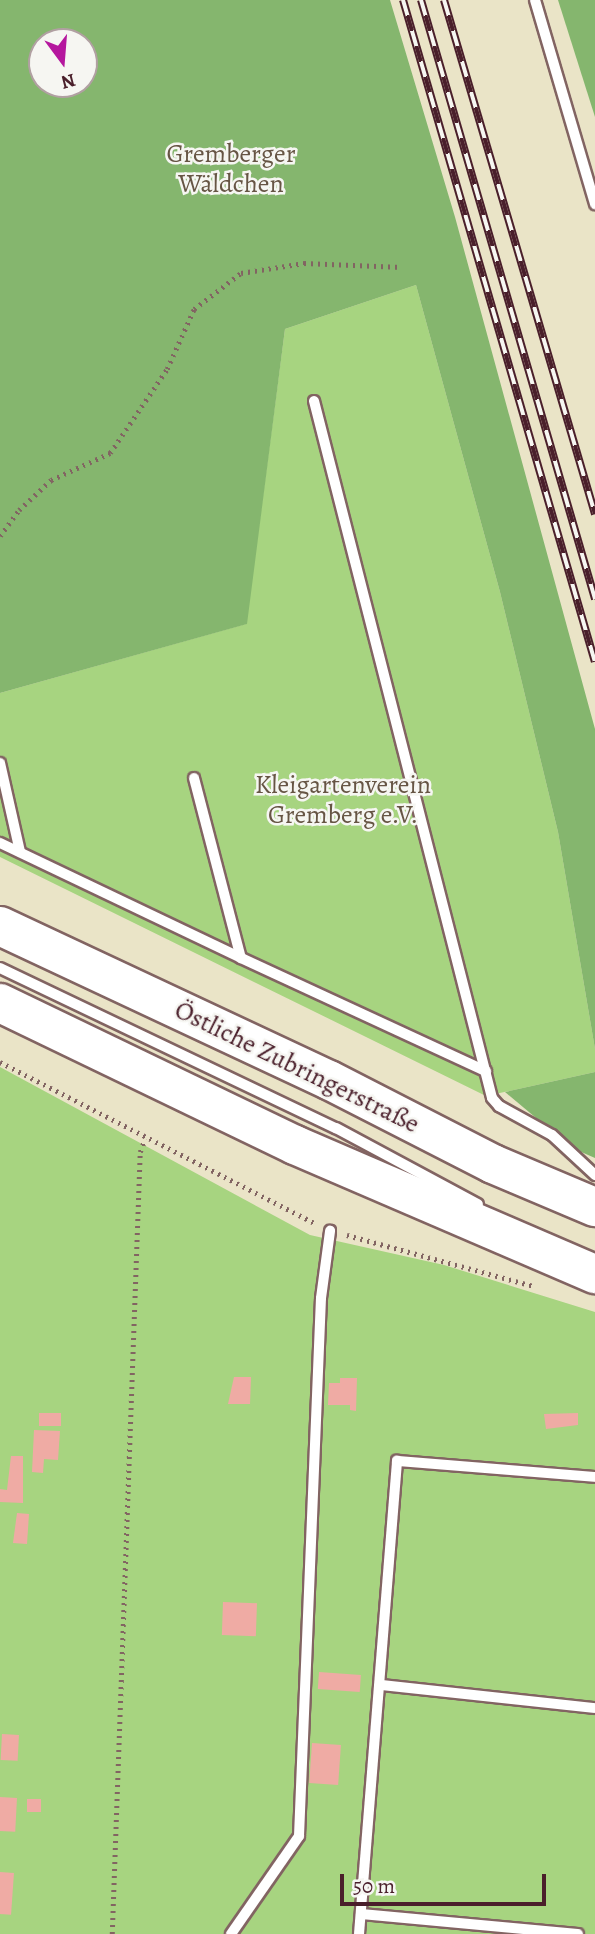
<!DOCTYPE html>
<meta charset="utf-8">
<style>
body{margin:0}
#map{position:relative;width:595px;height:1934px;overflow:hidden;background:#eae4c7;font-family:Alegreya,serif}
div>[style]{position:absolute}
.green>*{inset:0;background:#a7d480}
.forest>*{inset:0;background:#85b66e}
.building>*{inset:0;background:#efaba4;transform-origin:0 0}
.path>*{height:4.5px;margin-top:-2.25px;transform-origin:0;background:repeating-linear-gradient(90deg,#826462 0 2px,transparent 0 7px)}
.roads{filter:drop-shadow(2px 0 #826462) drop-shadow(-2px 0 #826462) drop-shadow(0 2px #826462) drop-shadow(0 -2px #826462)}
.service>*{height:10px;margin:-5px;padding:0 5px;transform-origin:5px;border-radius:5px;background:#fff}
.motorway>*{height:38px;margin:-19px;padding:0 19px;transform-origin:19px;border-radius:19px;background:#fff}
.rail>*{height:8px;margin-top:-4px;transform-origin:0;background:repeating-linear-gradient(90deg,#f6f6f2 0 16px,#4a1f2b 0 32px);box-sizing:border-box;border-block:2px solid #4a1f2b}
span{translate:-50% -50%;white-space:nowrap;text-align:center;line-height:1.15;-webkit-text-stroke:5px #f6f6f2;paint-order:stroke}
.park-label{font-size:26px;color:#654}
.street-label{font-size:26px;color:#4a1f2b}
.north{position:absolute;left:28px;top:28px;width:70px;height:70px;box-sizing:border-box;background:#f6f6f2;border:2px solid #b1a0a2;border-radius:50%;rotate:164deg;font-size:19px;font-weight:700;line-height:28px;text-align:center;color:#4a1f2b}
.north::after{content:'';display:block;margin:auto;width:24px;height:32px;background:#b5179e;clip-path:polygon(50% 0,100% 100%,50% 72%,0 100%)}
.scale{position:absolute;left:340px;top:1874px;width:206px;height:32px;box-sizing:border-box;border:4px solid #4a1f2b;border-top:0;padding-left:9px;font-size:21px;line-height:24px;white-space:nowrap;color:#4a1f2b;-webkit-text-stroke:5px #f6f6f2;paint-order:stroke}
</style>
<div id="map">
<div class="green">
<i style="clip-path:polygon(416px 285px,500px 592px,558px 832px,595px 1049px,595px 1072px,486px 1096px,0 857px,0 693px,246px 624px,285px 329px)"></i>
<i style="clip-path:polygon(0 1067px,310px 1235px,444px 1265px,595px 1312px,595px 1934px,0 1934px)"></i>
</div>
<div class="forest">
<i style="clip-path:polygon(evenodd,0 0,390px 0,455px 217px,595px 729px,595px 1049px,558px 832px,500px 592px,416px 285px,285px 329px,247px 624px,0 693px,0 0,42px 42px,84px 42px,84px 84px,42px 84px,42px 42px)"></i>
<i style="clip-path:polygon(558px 0,595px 0,595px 117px)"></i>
<i style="clip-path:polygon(595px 1072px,595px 1158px,572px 1148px,505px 1092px)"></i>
</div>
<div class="building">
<i style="clip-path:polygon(234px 1377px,251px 1377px,250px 1404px,228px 1404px)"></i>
<i style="clip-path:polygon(340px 1378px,357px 1378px,356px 1411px,350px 1410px,350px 1405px,328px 1405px,329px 1383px,340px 1383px)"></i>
<i style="left:39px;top:1413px;width:22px;height:13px"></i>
<i style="clip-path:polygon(578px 1413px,578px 1425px,546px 1429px,544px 1414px)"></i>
<i style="clip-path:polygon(34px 1430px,60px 1431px,58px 1460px,44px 1459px,43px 1473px,32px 1472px)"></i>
<i style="clip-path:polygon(11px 1456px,23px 1456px,23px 1503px,0 1502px,0 1489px,7px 1490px)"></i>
<i style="clip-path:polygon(17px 1513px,29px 1514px,27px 1544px,13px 1543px)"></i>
<i style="left:223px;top:1602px;width:34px;height:33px;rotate:2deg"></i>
<i style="left:319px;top:1672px;width:42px;height:17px;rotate:4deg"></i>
<i style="left:2px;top:1734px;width:17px;height:26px;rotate:3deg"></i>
<i style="left:312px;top:1743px;width:29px;height:40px;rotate:4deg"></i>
<i style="left:0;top:1797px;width:17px;height:34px;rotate:3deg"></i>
<i style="left:27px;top:1799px;width:14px;height:13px"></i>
<i style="left:0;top:1872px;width:14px;height:42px;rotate:4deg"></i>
</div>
<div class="path">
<i style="left:0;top:536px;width:32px;rotate:-54deg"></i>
<i style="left:19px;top:510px;width:44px;rotate:-43.2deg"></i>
<i style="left:51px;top:480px;width:65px;rotate:-24.6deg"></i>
<i style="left:110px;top:453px;width:102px;rotate:-55.8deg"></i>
<i style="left:167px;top:369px;width:66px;rotate:-65.8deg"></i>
<i style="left:194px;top:309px;width:59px;rotate:-37.5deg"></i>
<i style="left:241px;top:273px;width:64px;rotate:-9deg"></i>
<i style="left:304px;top:263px;width:98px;rotate:2.3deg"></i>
<i style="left:0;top:1062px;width:355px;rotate:27.1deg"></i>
<i style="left:347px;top:1235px;width:194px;rotate:15.3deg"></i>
<i style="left:112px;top:1934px;width:783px;rotate:-87.95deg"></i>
<i style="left:140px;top:1152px;width:14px;rotate:-69deg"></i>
</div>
<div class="roads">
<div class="service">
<i style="left:535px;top:0;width:213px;rotate:73.6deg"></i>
<i style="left:314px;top:401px;width:719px;rotate:75.67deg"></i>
<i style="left:492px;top:1098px;width:11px;rotate:49deg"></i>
<i style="left:499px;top:1106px;width:60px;rotate:28.7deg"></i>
<i style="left:552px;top:1135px;width:59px;rotate:42.9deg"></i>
<i style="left:0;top:763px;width:91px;rotate:77.3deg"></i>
<i style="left:194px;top:778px;width:186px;rotate:75.4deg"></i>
<i style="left:241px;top:958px;width:270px;rotate:24.8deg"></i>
<i style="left:0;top:843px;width:267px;rotate:25.5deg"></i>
<i style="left:0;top:968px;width:372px;rotate:25.5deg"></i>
<i style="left:336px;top:1128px;width:161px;rotate:28.2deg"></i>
<i style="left:382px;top:1685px;width:214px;rotate:6.2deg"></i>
<i style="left:361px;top:1914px;width:218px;rotate:5.3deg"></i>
<i style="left:231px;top:1934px;width:119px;rotate:-55.2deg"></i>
<i style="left:299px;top:1836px;width:538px;rotate:-87.66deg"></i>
<i style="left:321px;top:1298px;width:68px;rotate:-82.3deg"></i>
<i style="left:359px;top:1934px;width:475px;rotate:-85.4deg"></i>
<i style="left:397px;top:1461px;width:199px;rotate:4.6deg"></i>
</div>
<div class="motorway">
<i style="left:0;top:926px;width:363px;rotate:25.1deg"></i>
<i style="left:329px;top:1080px;width:184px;rotate:27.1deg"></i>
<i style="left:493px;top:1164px;width:111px;rotate:22.9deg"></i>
<i style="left:0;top:1003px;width:327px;rotate:25.7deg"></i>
<i style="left:295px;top:1145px;width:327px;rotate:23.3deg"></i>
</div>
</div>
<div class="rail">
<i style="left:403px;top:0;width:689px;rotate:73.83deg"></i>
<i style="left:421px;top:0;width:624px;rotate:73.8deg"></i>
<i style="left:444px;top:0;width:536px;rotate:73.63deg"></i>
</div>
<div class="park-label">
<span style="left:231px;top:169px">Gremberger<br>Wäldchen</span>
<span style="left:343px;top:800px">Kleigartenverein<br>Gremberg e.V.</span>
</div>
<div class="street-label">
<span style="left:297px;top:1067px;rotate:26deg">Östliche Zubringerstraße</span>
</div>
<div class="north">N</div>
<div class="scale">50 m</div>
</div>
